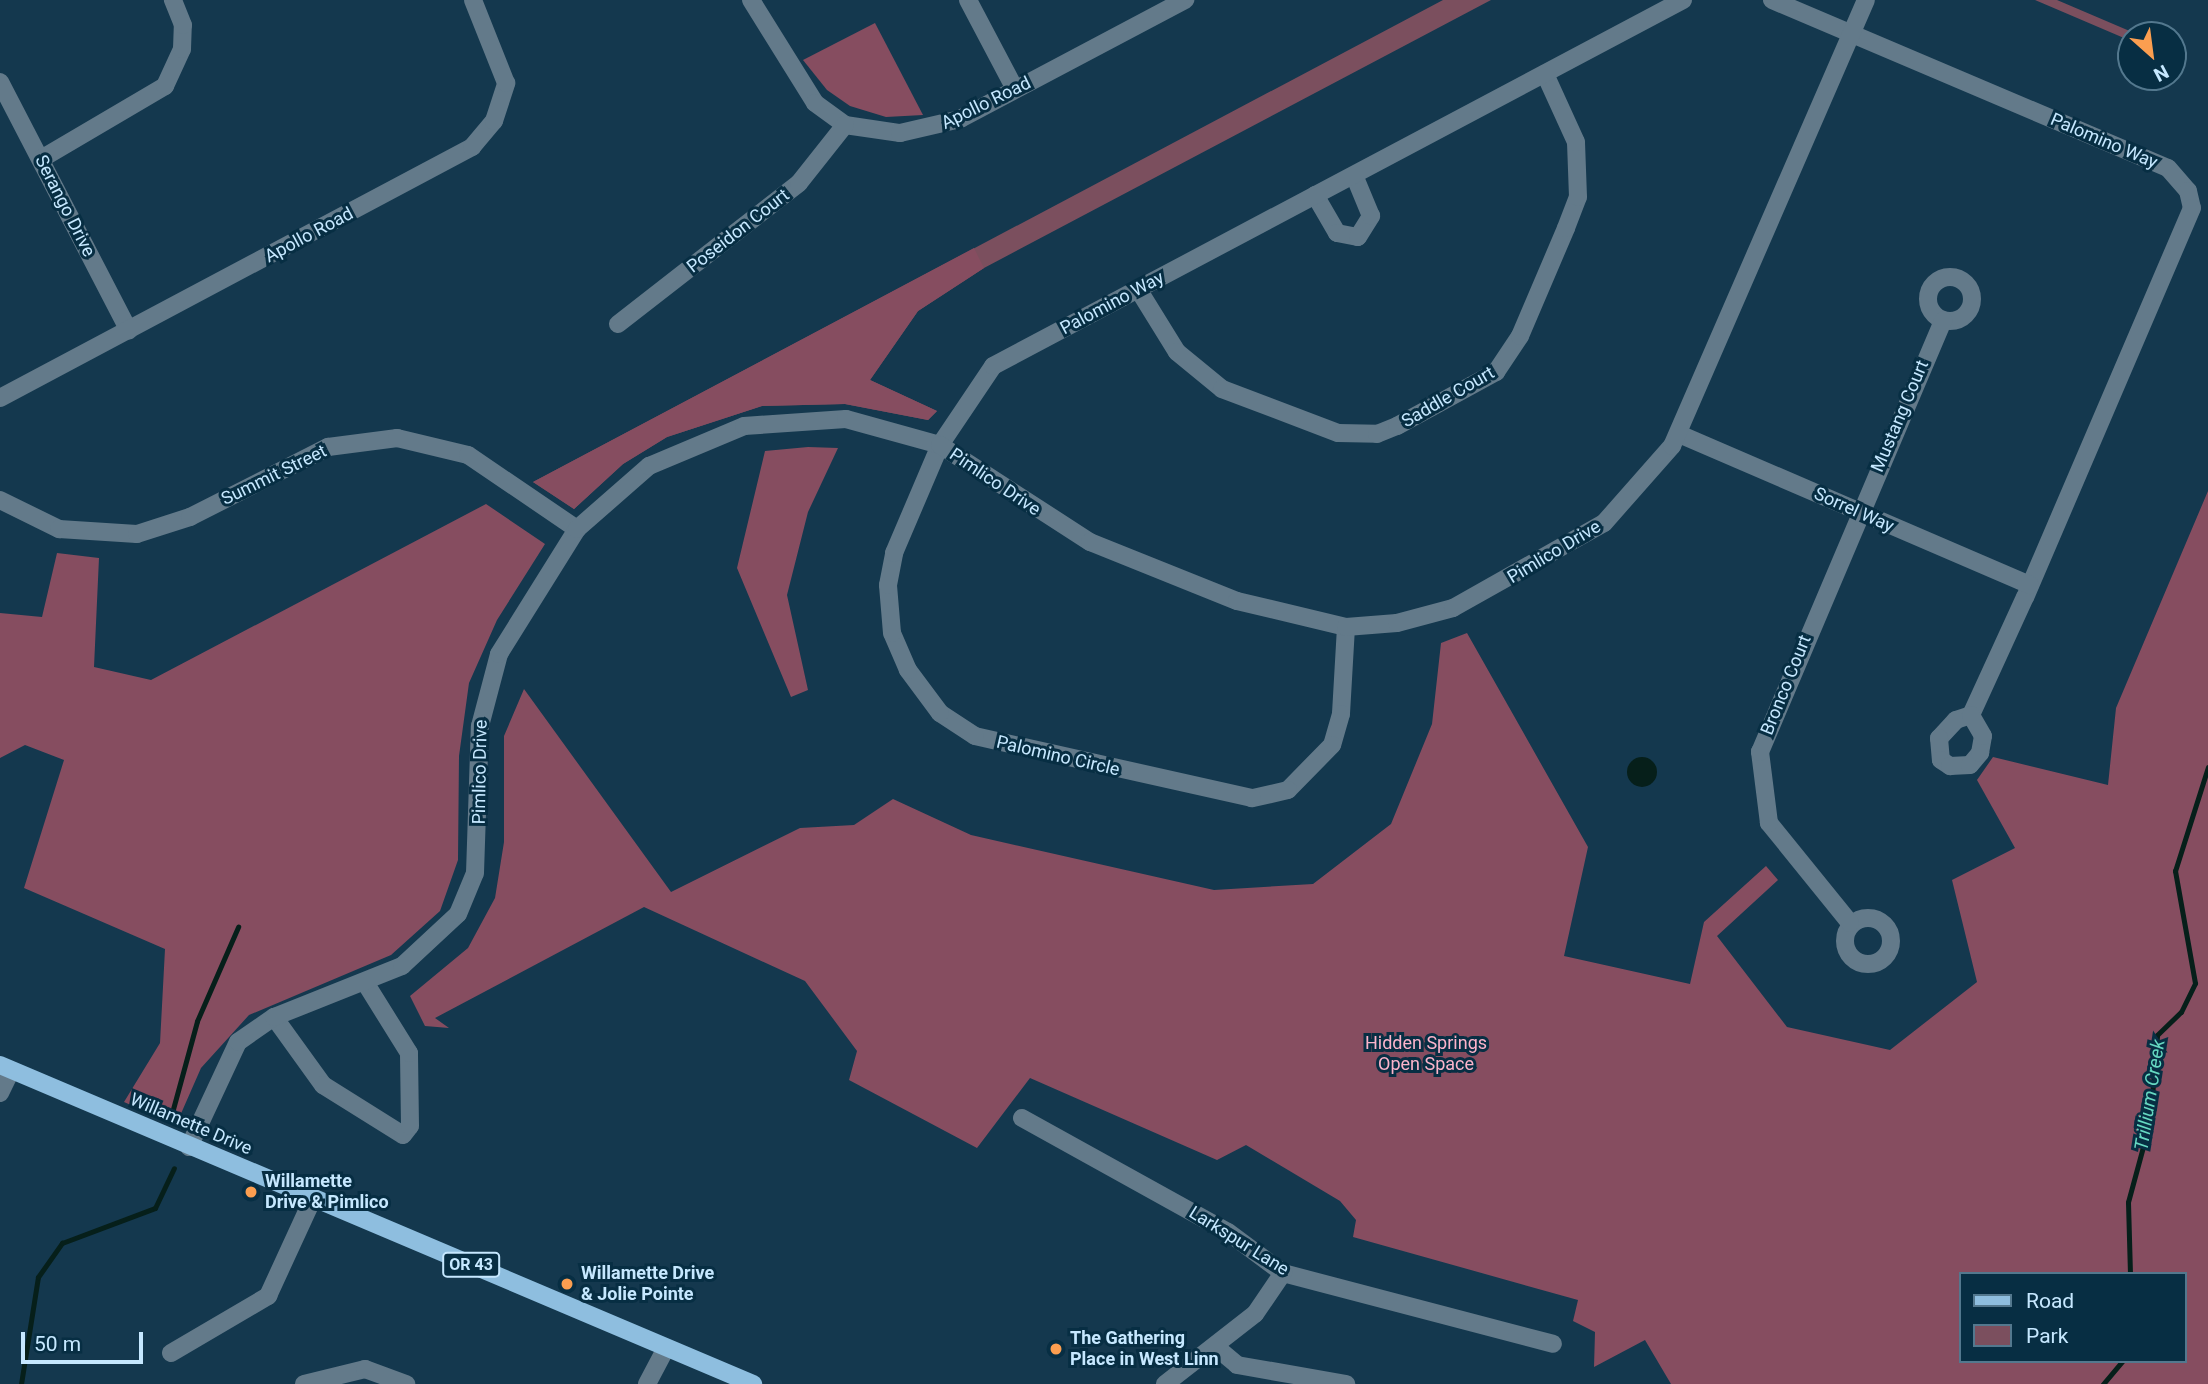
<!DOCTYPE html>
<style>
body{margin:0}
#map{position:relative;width:2208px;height:1384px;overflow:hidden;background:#14384e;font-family:Roboto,sans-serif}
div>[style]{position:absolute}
.green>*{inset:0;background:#7b4f5e}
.forest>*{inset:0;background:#864d60}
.water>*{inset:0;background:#061f1a}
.round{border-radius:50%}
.stream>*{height:5px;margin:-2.5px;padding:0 2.5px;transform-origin:2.5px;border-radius:2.5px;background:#061f1a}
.minor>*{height:18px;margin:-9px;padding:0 9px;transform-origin:9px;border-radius:9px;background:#637a8a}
.minor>.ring{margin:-9px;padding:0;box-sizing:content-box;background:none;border:18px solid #637a8a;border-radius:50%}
.major>*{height:18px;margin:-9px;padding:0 9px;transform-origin:9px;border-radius:9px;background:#8ebedf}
.dots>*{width:19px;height:19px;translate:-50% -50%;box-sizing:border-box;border:4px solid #072e43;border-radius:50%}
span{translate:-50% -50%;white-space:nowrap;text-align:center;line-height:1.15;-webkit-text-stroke:6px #072e43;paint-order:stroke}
.shield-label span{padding:2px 5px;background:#072e43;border:2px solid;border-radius:5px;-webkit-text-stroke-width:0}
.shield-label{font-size:16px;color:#c6e8ff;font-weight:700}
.street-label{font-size:18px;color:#c6e8ff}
.park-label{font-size:18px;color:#fcb4cb}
.poi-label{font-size:18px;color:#c6e8ff;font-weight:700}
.left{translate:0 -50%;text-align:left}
.water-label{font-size:19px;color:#66d9c2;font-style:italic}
.legend{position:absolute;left:1959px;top:1272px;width:228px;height:91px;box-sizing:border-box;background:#072e43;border:2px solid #53788e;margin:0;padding:9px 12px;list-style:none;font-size:21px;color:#c6e8ff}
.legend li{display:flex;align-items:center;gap:14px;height:35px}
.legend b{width:35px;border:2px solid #53788e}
.north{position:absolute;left:2117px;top:21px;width:70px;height:70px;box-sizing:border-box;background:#072e43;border:2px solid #53788e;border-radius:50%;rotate:152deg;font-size:19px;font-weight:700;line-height:28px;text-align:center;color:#c6e8ff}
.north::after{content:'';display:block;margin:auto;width:24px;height:32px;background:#fb9e50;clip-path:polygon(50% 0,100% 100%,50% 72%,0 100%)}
.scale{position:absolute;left:21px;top:1332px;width:122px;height:32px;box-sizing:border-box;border:4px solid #c6e8ff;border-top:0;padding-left:9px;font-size:21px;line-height:24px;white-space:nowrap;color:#c6e8ff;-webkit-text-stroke:5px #072e43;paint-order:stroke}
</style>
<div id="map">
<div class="green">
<i style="clip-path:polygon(1443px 0,1491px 0,984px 268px,918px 311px,870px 380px,937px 411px,928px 420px,845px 404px,762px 406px,667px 437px,623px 464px,574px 509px,533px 482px)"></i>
<i style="clip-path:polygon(2035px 0,2057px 0,2139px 35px,2131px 35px,2131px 41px)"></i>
</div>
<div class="forest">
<i style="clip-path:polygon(875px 23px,923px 115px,886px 117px,850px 106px,827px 90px,803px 60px)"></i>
<i style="clip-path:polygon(974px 248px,984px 268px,918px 311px,870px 380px,937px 411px,928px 420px,845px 404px,762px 406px,667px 437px,623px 464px,574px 509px,533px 482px)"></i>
<i style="clip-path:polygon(808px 447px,838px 448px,808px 512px,787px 595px,808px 690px,791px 697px,737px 568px,765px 451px)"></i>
<i style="clip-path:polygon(evenodd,2208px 491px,2208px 1384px,1671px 1384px,1645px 1340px,1594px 1367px,1595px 1332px,1573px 1321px,1578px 1300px,1353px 1237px,1356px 1220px,1340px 1201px,1246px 1145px,1217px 1160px,1030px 1078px,977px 1148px,849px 1080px,857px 1051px,805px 981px,644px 907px,435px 1018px,449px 1028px,425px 1026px,410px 996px,468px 948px,495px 898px,504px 842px,504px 736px,524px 689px,671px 892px,800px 828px,854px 825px,893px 799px,971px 835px,1214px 890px,1313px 884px,1391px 824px,1432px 724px,1441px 643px,1467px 633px,1588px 847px,1564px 956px,1690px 984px,1704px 922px,1766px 866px,1778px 880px,1717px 936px,1787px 1027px,1890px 1050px,1977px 982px,1952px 880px,2015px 848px,1977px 780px,1993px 757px,2108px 785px,2116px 708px,2208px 491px,1961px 1274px,2185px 1274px,2185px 1361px,1961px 1361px,1961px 1274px)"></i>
<i style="clip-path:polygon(486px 504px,545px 544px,497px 620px,469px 683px,459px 756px,458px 860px,440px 911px,391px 955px,249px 1015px,201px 1068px,176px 1125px,124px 1102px,160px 1043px,165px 949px,24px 888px,64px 760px,25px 745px,0 758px,0 613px,42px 617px,57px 553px,99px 558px,94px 667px,151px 680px)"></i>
</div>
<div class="water">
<i class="round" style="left:1627px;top:757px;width:30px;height:30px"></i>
</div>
<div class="stream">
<i style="left:173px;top:1109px;width:91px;rotate:-74.7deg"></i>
<i style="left:197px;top:1021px;width:103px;rotate:-66.4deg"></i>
<i style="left:2130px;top:1274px;width:72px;rotate:-91.6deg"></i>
<i style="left:2128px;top:1202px;width:84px;rotate:-74.8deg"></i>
<i style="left:2150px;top:1121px;width:86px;rotate:-85.3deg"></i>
<i style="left:2157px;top:1035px;width:33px;rotate:-44deg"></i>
<i style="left:2181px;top:1012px;width:32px;rotate:-64deg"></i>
<i style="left:2195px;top:983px;width:114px;rotate:-100.1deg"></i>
<i style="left:2175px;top:871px;width:109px;rotate:-72.4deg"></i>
<i style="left:21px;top:1384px;width:108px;rotate:-81deg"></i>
<i style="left:38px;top:1277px;width:42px;rotate:-54.8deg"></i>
<i style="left:62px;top:1243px;width:99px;rotate:-20.6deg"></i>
<i style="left:155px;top:1208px;width:44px;rotate:-64.6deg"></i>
<i style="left:2103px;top:1384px;width:30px;rotate:-50deg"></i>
</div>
<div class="minor">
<i style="left:751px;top:0;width:121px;rotate:58.1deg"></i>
<i style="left:815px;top:103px;width:37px;rotate:36deg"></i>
<i style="left:845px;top:125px;width:56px;rotate:8.3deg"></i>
<i style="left:900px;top:133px;width:62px;rotate:-13.1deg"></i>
<i style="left:960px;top:119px;width:255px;rotate:-27.9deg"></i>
<i style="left:968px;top:0;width:101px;rotate:62.2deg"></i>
<i style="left:1772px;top:0;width:430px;rotate:23deg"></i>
<i style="left:2168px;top:168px;width:30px;rotate:49deg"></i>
<i style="left:2188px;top:191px;width:17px;rotate:77deg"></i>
<i style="left:2192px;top:208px;width:423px;rotate:113.2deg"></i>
<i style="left:2025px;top:597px;width:130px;rotate:114.6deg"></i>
<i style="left:1971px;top:715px;width:16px;rotate:162deg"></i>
<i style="left:1956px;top:720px;width:25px;rotate:133deg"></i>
<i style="left:1939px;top:738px;width:22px;rotate:85deg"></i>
<i style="left:1941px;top:760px;width:11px;rotate:34deg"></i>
<i style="left:1950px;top:766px;width:20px;rotate:-3deg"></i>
<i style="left:1970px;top:765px;width:16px;rotate:-50deg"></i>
<i style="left:1980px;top:753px;width:17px;rotate:-80deg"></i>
<i style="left:1983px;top:736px;width:24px;rotate:-120deg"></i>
<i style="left:0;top:82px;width:280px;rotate:62.6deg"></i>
<i style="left:41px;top:159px;width:144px;rotate:-30.5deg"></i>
<i style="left:165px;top:86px;width:41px;rotate:-65.3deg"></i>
<i style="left:182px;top:49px;width:24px;rotate:-88deg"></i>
<i style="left:183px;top:25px;width:27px;rotate:-112deg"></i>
<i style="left:1315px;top:195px;width:44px;rotate:59.9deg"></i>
<i style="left:1337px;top:233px;width:21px;rotate:11deg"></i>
<i style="left:1358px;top:237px;width:25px;rotate:-58deg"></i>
<i style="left:1371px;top:216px;width:44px;rotate:-112.5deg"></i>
<i class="ring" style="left:1928px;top:277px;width:26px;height:26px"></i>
<i style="left:1138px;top:289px;width:74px;rotate:58.2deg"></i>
<i style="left:1177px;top:352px;width:58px;rotate:39.4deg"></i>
<i style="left:1222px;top:389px;width:124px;rotate:20.8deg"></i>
<i style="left:1338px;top:433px;width:39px;rotate:1deg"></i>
<i style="left:1377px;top:434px;width:22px;rotate:-22deg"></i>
<i style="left:1397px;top:426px;width:113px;rotate:-28.6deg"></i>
<i style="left:1496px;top:372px;width:43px;rotate:-56.3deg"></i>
<i style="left:1520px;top:336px;width:117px;rotate:-66.9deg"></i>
<i style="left:1566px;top:228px;width:33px;rotate:-69deg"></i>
<i style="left:1578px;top:197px;width:55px;rotate:-92.1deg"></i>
<i style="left:1576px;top:142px;width:75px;rotate:-114.5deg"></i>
<i style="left:618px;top:324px;width:229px;rotate:-37.9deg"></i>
<i style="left:799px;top:183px;width:74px;rotate:-51.6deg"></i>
<i style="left:0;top:398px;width:535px;rotate:-28deg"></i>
<i style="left:472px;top:147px;width:34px;rotate:-50deg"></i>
<i style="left:494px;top:121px;width:40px;rotate:-72deg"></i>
<i style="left:506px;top:83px;width:89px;rotate:-111.7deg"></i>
<i style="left:1679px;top:434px;width:382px;rotate:23.3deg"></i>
<i style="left:0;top:500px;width:66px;rotate:26.2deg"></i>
<i style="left:59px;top:529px;width:78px;rotate:3.7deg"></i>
<i style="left:137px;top:534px;width:56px;rotate:-17.8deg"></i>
<i style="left:190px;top:517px;width:155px;rotate:-26.9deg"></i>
<i style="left:328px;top:447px;width:70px;rotate:-7.4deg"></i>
<i style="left:397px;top:438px;width:73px;rotate:13.5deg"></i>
<i style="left:468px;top:455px;width:132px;rotate:34.2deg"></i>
<i style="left:1346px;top:627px;width:87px;rotate:93.3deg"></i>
<i style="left:1341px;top:714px;width:32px;rotate:106deg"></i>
<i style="left:1332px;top:745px;width:63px;rotate:134.4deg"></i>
<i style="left:1288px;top:790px;width:37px;rotate:167deg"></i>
<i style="left:1252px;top:798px;width:284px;rotate:-167.4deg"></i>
<i style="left:975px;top:736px;width:42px;rotate:-146.7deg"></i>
<i style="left:940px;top:713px;width:54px;rotate:-126.7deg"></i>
<i style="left:908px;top:670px;width:40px;rotate:-113.4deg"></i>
<i style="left:892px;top:633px;width:48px;rotate:-94.8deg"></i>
<i style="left:888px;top:585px;width:33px;rotate:-79deg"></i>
<i style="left:894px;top:553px;width:117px;rotate:-66.9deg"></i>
<i style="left:940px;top:445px;width:95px;rotate:-56.1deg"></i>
<i style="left:993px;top:366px;width:781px;rotate:-27.94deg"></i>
<i class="ring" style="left:1845px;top:918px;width:28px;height:28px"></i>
<i style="left:1850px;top:923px;width:129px;rotate:-129deg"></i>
<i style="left:1769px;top:823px;width:72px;rotate:-97.2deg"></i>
<i style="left:1760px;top:752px;width:469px;rotate:-67deg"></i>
<i style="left:274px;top:1017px;width:84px;rotate:54.2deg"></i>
<i style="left:323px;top:1085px;width:94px;rotate:32deg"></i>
<i style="left:403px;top:1135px;width:11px;rotate:-52deg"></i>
<i style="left:410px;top:1126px;width:73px;rotate:-90.8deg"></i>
<i style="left:409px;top:1053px;width:81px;rotate:-121.9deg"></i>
<i style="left:0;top:1093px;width:25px;rotate:-64deg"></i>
<i style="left:1022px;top:1118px;width:235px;rotate:29deg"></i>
<i style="left:1228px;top:1232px;width:69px;rotate:36.7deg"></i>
<i style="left:1283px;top:1273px;width:279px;rotate:14.7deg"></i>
<i style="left:189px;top:1147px;width:116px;rotate:-65deg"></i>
<i style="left:238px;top:1042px;width:44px;rotate:-34.8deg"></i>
<i style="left:274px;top:1017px;width:138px;rotate:-21.7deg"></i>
<i style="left:402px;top:966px;width:76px;rotate:-42.9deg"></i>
<i style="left:458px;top:914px;width:44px;rotate:-67.5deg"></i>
<i style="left:475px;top:873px;width:147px;rotate:-88.1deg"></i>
<i style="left:480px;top:726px;width:74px;rotate:-75.2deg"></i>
<i style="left:499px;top:654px;width:147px;rotate:-58deg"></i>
<i style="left:577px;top:529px;width:96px;rotate:-41.2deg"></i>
<i style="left:649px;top:466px;width:103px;rotate:-22.8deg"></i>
<i style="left:744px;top:426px;width:102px;rotate:-3.9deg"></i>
<i style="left:846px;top:419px;width:98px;rotate:15.5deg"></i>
<i style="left:940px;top:445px;width:179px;rotate:32.9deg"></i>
<i style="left:1090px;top:542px;width:158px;rotate:21.9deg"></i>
<i style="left:1237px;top:601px;width:112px;rotate:13.4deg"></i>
<i style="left:1346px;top:627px;width:51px;rotate:-4.5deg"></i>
<i style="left:1397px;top:623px;width:58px;rotate:-15deg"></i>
<i style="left:1453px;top:608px;width:173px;rotate:-29.4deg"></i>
<i style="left:1604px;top:523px;width:103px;rotate:-48.6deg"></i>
<i style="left:1672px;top:446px;width:486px;rotate:-66.5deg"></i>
<i style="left:1217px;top:1348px;width:26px;rotate:40deg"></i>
<i style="left:1237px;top:1365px;width:111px;rotate:9.9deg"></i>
<i style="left:171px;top:1353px;width:113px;rotate:-30.4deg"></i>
<i style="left:268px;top:1296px;width:108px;rotate:-65.3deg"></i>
<i style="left:304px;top:1384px;width:63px;rotate:-13.8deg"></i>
<i style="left:365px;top:1369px;width:44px;rotate:20.1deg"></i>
<i style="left:647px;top:1384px;width:41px;rotate:-62.2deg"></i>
<i style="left:1165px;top:1384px;width:114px;rotate:-37.9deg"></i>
<i style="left:1255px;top:1314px;width:50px;rotate:-55.7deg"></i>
</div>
<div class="major">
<i style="left:0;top:1065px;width:818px;rotate:22.96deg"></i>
</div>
<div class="dots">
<i style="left:251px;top:1192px;background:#fb9e50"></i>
<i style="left:567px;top:1284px;background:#fb9e50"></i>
<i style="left:1056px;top:1349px;background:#fb9e50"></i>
</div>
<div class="shield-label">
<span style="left:471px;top:1265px">OR 43</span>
</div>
<div class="street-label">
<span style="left:986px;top:103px;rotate:-26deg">Apollo Road</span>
<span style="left:2104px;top:141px;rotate:23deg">Palomino Way</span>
<span style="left:65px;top:206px;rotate:63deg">Serango Drive</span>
<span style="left:738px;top:231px;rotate:-38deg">Poseidon Court</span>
<span style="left:309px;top:235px;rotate:-28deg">Apollo Road</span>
<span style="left:1112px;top:303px;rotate:-28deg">Palomino Way</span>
<span style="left:1448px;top:397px;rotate:-30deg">Saddle Court</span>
<span style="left:1900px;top:416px;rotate:-67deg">Mustang Court</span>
<span style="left:274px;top:475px;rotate:-26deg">Summit Street</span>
<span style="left:995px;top:482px;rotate:34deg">Pimlico Drive</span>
<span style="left:1854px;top:510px;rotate:24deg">Sorrel Way</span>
<span style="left:1554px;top:552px;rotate:-31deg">Pimlico Drive</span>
<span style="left:1786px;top:685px;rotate:-68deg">Bronco Court</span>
<span style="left:1058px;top:756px;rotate:13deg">Palomino Circle</span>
<span style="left:480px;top:772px;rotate:-89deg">Pimlico Drive</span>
<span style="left:191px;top:1124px;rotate:23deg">Willamette Drive</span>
<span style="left:1239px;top:1241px;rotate:32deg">Larkspur Lane</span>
</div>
<div class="park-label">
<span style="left:1426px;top:1054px">Hidden Springs<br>Open Space</span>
</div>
<div class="poi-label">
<span class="left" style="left:265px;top:1192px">Willamette<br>Drive &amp; Pimlico</span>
<span class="left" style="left:581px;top:1284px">Willamette Drive<br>&amp; Jolie Pointe</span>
<span class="left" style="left:1070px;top:1349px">The Gathering<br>Place in West Linn</span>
</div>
<div class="water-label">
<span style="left:2150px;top:1095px;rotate:-81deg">Trillium Creek</span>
</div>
<ul class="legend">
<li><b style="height:9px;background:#8ebedf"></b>Road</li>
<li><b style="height:19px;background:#7b4f5e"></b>Park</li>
</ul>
<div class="north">N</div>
<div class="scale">50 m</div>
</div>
